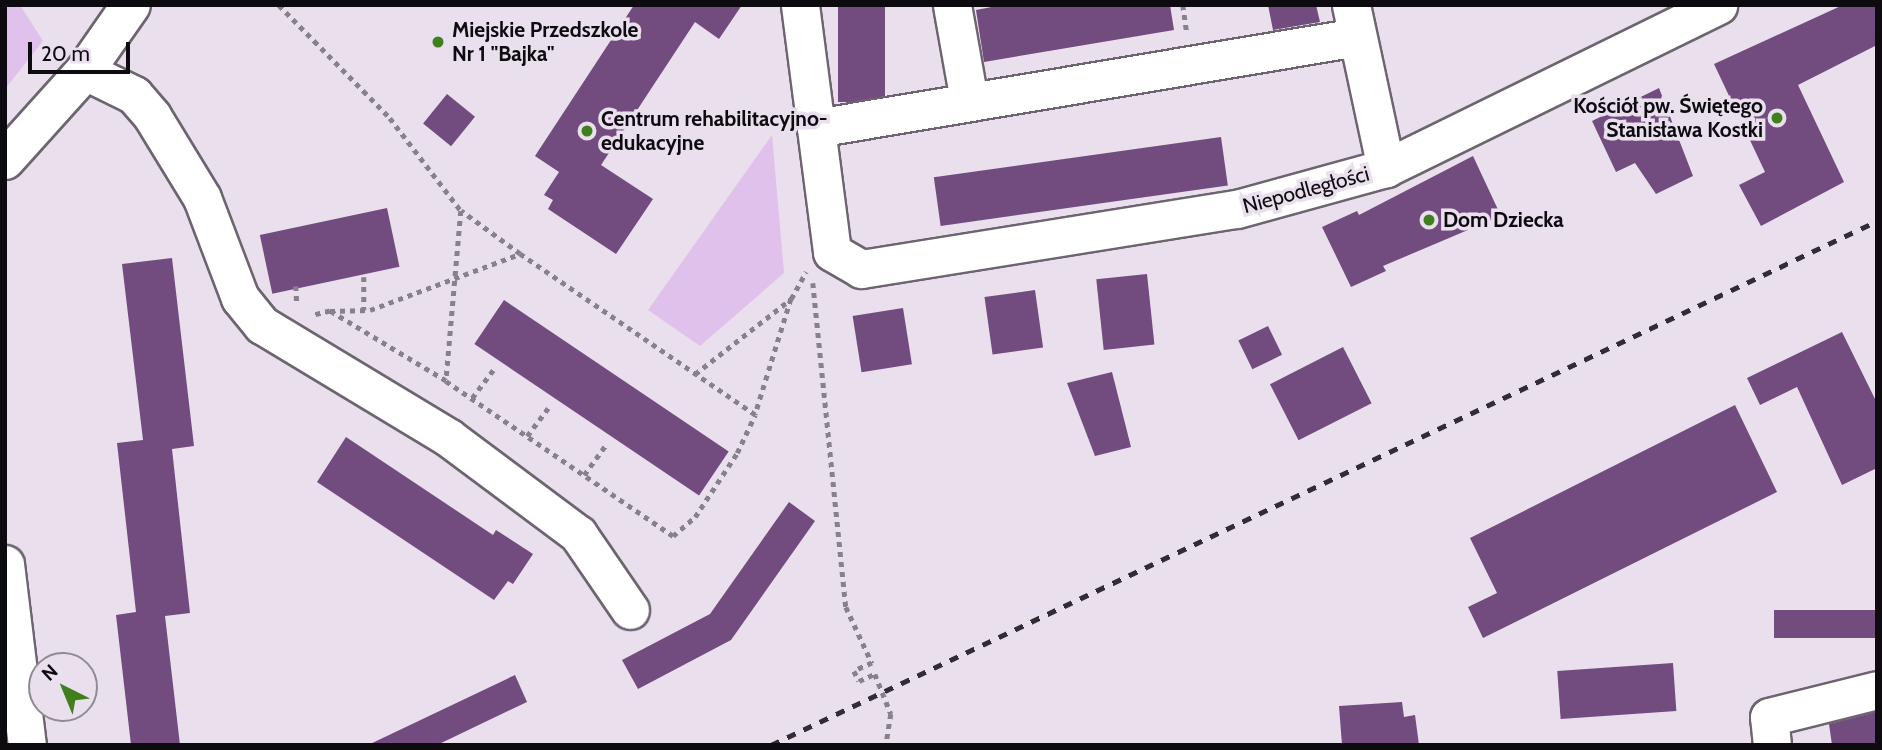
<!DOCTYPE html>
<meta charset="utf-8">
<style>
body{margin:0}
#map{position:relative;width:1882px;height:750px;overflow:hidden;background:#e9dfed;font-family:Cabin,sans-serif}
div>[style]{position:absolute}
.green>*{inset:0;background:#e0c1eb}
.building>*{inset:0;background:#724b7f;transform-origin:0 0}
.path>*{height:4.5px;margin-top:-2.25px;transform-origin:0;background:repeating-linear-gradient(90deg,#87818b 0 5px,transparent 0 10px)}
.roads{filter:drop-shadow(2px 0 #6d6470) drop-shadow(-2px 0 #6d6470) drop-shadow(0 2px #6d6470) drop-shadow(0 -2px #6d6470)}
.minor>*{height:37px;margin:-18.5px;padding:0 18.5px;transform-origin:18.5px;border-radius:18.5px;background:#fff}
.major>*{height:38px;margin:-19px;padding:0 19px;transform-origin:19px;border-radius:19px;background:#fff}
.rail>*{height:5px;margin-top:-2.5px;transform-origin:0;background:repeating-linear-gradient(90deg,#312d33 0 9px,transparent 0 18px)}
.dots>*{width:19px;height:19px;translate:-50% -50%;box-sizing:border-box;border:4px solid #e9dfed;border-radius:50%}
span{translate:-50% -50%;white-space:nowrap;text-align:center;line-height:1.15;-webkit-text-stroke:7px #e9dfed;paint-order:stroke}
.poi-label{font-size:21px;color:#0e0b10;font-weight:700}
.left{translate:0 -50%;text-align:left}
.right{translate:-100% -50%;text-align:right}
.street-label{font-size:21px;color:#0e0b10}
.frame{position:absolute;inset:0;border:7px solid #0e0b10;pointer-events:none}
.north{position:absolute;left:28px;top:652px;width:70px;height:70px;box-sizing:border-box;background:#e9dfed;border:2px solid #918a95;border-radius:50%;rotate:317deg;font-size:19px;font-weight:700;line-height:28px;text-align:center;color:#0e0b10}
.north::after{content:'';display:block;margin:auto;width:24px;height:32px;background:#407f1d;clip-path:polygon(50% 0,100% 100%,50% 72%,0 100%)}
.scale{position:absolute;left:28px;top:42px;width:102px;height:32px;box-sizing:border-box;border:4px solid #0e0b10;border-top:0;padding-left:9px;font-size:21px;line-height:24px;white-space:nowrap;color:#0e0b10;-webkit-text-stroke:5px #e9dfed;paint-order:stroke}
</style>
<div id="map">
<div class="green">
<i style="clip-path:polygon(5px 5px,20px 5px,43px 41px,5px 89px)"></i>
<i style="clip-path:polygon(772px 135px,784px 273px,700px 346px,648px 310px)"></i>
</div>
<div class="building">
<i style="clip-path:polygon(634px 5px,742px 5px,719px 39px,695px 22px,601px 165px,653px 199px,616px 254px,548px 209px,553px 200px,544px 195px,559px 172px,535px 156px)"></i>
<i style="left:838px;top:5px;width:47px;height:97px"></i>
<i style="clip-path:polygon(1002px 5px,1170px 5px,1174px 30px,984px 62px,976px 10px)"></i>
<i style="clip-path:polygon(1268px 5px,1316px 5px,1320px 22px,1273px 30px)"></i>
<i style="clip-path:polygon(1843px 5px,1877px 5px,1877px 45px,1798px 85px,1844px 182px,1761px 226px,1739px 185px,1765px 172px,1714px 64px)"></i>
<i style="clip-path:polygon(1659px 88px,1693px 176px,1656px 194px,1635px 163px,1616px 172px,1592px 121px)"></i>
<i style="left:447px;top:94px;width:36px;height:38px;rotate:39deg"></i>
<i style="left:1221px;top:137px;width:49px;height:290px;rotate:82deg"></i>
<i style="clip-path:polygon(1473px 156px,1501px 216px,1383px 266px,1386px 271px,1351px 287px,1322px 227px,1357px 211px,1359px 215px)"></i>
<i style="left:387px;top:208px;width:60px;height:130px;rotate:78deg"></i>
<i style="clip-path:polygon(172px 258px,194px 446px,172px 449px,190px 613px,165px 616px,180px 745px,131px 745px,116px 615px,136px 612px,117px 443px,143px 440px,122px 264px)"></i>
<i style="left:1147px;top:274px;width:71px;height:51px;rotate:84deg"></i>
<i style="left:1035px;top:290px;width:58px;height:51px;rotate:82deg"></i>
<i style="left:504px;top:300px;width:271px;height:53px;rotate:34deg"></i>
<i style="left:903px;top:308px;width:57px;height:51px;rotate:81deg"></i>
<i style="left:1268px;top:326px;width:32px;height:33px;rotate:64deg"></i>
<i style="clip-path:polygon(1842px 332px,1877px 403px,1877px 468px,1842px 485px,1797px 387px,1760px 405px,1747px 378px)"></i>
<i style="left:1343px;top:347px;width:63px;height:82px;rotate:63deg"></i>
<i style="clip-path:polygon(1112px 372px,1131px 447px,1095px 456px,1067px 383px)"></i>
<i style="clip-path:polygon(1735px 405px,1777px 492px,1483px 638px,1468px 607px,1497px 593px,1470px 538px)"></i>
<i style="clip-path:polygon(346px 437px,493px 535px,496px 530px,533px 554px,513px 584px,508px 581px,494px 600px,317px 482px)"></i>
<i style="clip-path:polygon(789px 502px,815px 521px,731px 640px,638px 689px,622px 660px,710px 614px)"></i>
<i style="left:1877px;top:610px;width:28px;height:103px;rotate:90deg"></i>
<i style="left:1673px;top:663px;width:48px;height:116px;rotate:86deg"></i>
<i style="clip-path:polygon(515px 675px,527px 702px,437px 745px,368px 745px)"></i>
<i style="clip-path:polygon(1402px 702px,1404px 717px,1415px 715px,1419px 745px,1342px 745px,1339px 706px)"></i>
<i style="clip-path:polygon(1876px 712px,1877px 745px,1832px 745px,1829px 724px)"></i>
</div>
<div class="path">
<i style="left:279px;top:5px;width:158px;rotate:45.5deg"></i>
<i style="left:390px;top:118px;width:117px;rotate:52.6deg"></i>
<i style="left:461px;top:211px;width:171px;rotate:95deg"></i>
<i style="left:446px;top:381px;width:135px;rotate:-148.9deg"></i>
<i style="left:330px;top:311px;width:16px;rotate:166deg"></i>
<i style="left:1183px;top:5px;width:27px;rotate:82deg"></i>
<i style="left:364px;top:277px;width:33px;rotate:90deg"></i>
<i style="left:813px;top:283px;width:326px;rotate:84.2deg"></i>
<i style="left:846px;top:607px;width:62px;rotate:65.1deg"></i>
<i style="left:872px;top:663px;width:20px;rotate:156deg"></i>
<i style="left:854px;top:671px;width:11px;rotate:63deg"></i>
<i style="left:859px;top:681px;width:17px;rotate:-24deg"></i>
<i style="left:875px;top:674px;width:43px;rotate:68.2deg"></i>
<i style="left:891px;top:714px;width:31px;rotate:99deg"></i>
<i style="left:296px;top:286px;width:19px;rotate:87deg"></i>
<i style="left:791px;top:299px;width:31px;rotate:-61deg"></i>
<i style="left:330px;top:311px;width:40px;rotate:-1.4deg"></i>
<i style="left:370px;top:310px;width:160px;rotate:-20.5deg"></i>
<i style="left:520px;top:254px;width:73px;rotate:-143.9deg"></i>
<i style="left:695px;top:374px;width:122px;rotate:-38deg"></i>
<i style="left:791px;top:299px;width:121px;rotate:107.2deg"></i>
<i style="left:446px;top:381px;width:275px;rotate:34.3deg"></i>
<i style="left:673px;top:536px;width:29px;rotate:-41deg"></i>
<i style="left:695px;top:517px;width:77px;rotate:-56.7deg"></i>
<i style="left:737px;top:453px;width:42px;rotate:-64.7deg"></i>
<i style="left:755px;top:415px;width:285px;rotate:-145.6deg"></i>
<i style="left:472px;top:398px;width:35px;rotate:-53deg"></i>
<i style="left:527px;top:436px;width:35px;rotate:-53deg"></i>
<i style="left:584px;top:475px;width:36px;rotate:-54deg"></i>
</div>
<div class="roads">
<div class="minor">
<i style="left:800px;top:5px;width:249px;rotate:82.6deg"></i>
<i style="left:832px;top:252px;width:34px;rotate:30deg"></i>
<i style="left:861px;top:269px;width:381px;rotate:-9.1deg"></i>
<i style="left:1237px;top:209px;width:155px;rotate:-15.4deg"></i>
<i style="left:1386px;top:168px;width:370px;rotate:-26.1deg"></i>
<i style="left:952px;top:5px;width:97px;rotate:79.9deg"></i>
<i style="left:1351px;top:5px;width:167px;rotate:77.9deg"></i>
<i style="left:85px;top:71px;width:55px;rotate:26.1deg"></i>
<i style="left:134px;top:95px;width:28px;rotate:49deg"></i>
<i style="left:152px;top:116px;width:96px;rotate:58.6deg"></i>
<i style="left:202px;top:198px;width:107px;rotate:69.2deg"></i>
<i style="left:240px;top:298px;width:35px;rotate:51deg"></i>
<i style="left:262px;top:325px;width:218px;rotate:31.1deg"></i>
<i style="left:449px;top:438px;width:161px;rotate:36.7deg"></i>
<i style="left:578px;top:534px;width:92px;rotate:55.6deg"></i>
<i style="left:816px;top:128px;width:549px;rotate:-9.55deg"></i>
<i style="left:5px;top:564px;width:182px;rotate:83.1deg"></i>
<i style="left:1772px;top:745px;width:28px;rotate:-96deg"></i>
<i style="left:1769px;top:717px;width:111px;rotate:-14deg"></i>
</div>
<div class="major">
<i style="left:5px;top:160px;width:120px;rotate:-48deg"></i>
<i style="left:85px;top:71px;width:80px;rotate:-55.1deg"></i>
</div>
</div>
<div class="rail">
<i style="left:771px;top:745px;width:1224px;rotate:-25.35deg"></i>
</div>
<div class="dots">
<i style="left:438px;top:42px;background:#407f1d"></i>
<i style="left:1777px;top:118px;background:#407f1d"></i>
<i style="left:587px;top:131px;background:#407f1d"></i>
<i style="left:1429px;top:220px;background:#407f1d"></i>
</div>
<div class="poi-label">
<span class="left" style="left:452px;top:42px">Miejskie Przedszkole<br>Nr 1 "Bajka"</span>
<span class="right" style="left:1763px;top:118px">Kościół pw. Świętego<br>Stanisława Kostki</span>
<span class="left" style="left:601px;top:131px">Centrum rehabilitacyjno-<br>edukacyjne</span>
<span class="left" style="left:1443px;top:220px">Dom Dziecka</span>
</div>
<div class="street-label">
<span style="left:1306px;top:190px;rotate:-15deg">Niepodległości</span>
</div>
<div class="frame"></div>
<div class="north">N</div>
<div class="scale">20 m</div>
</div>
